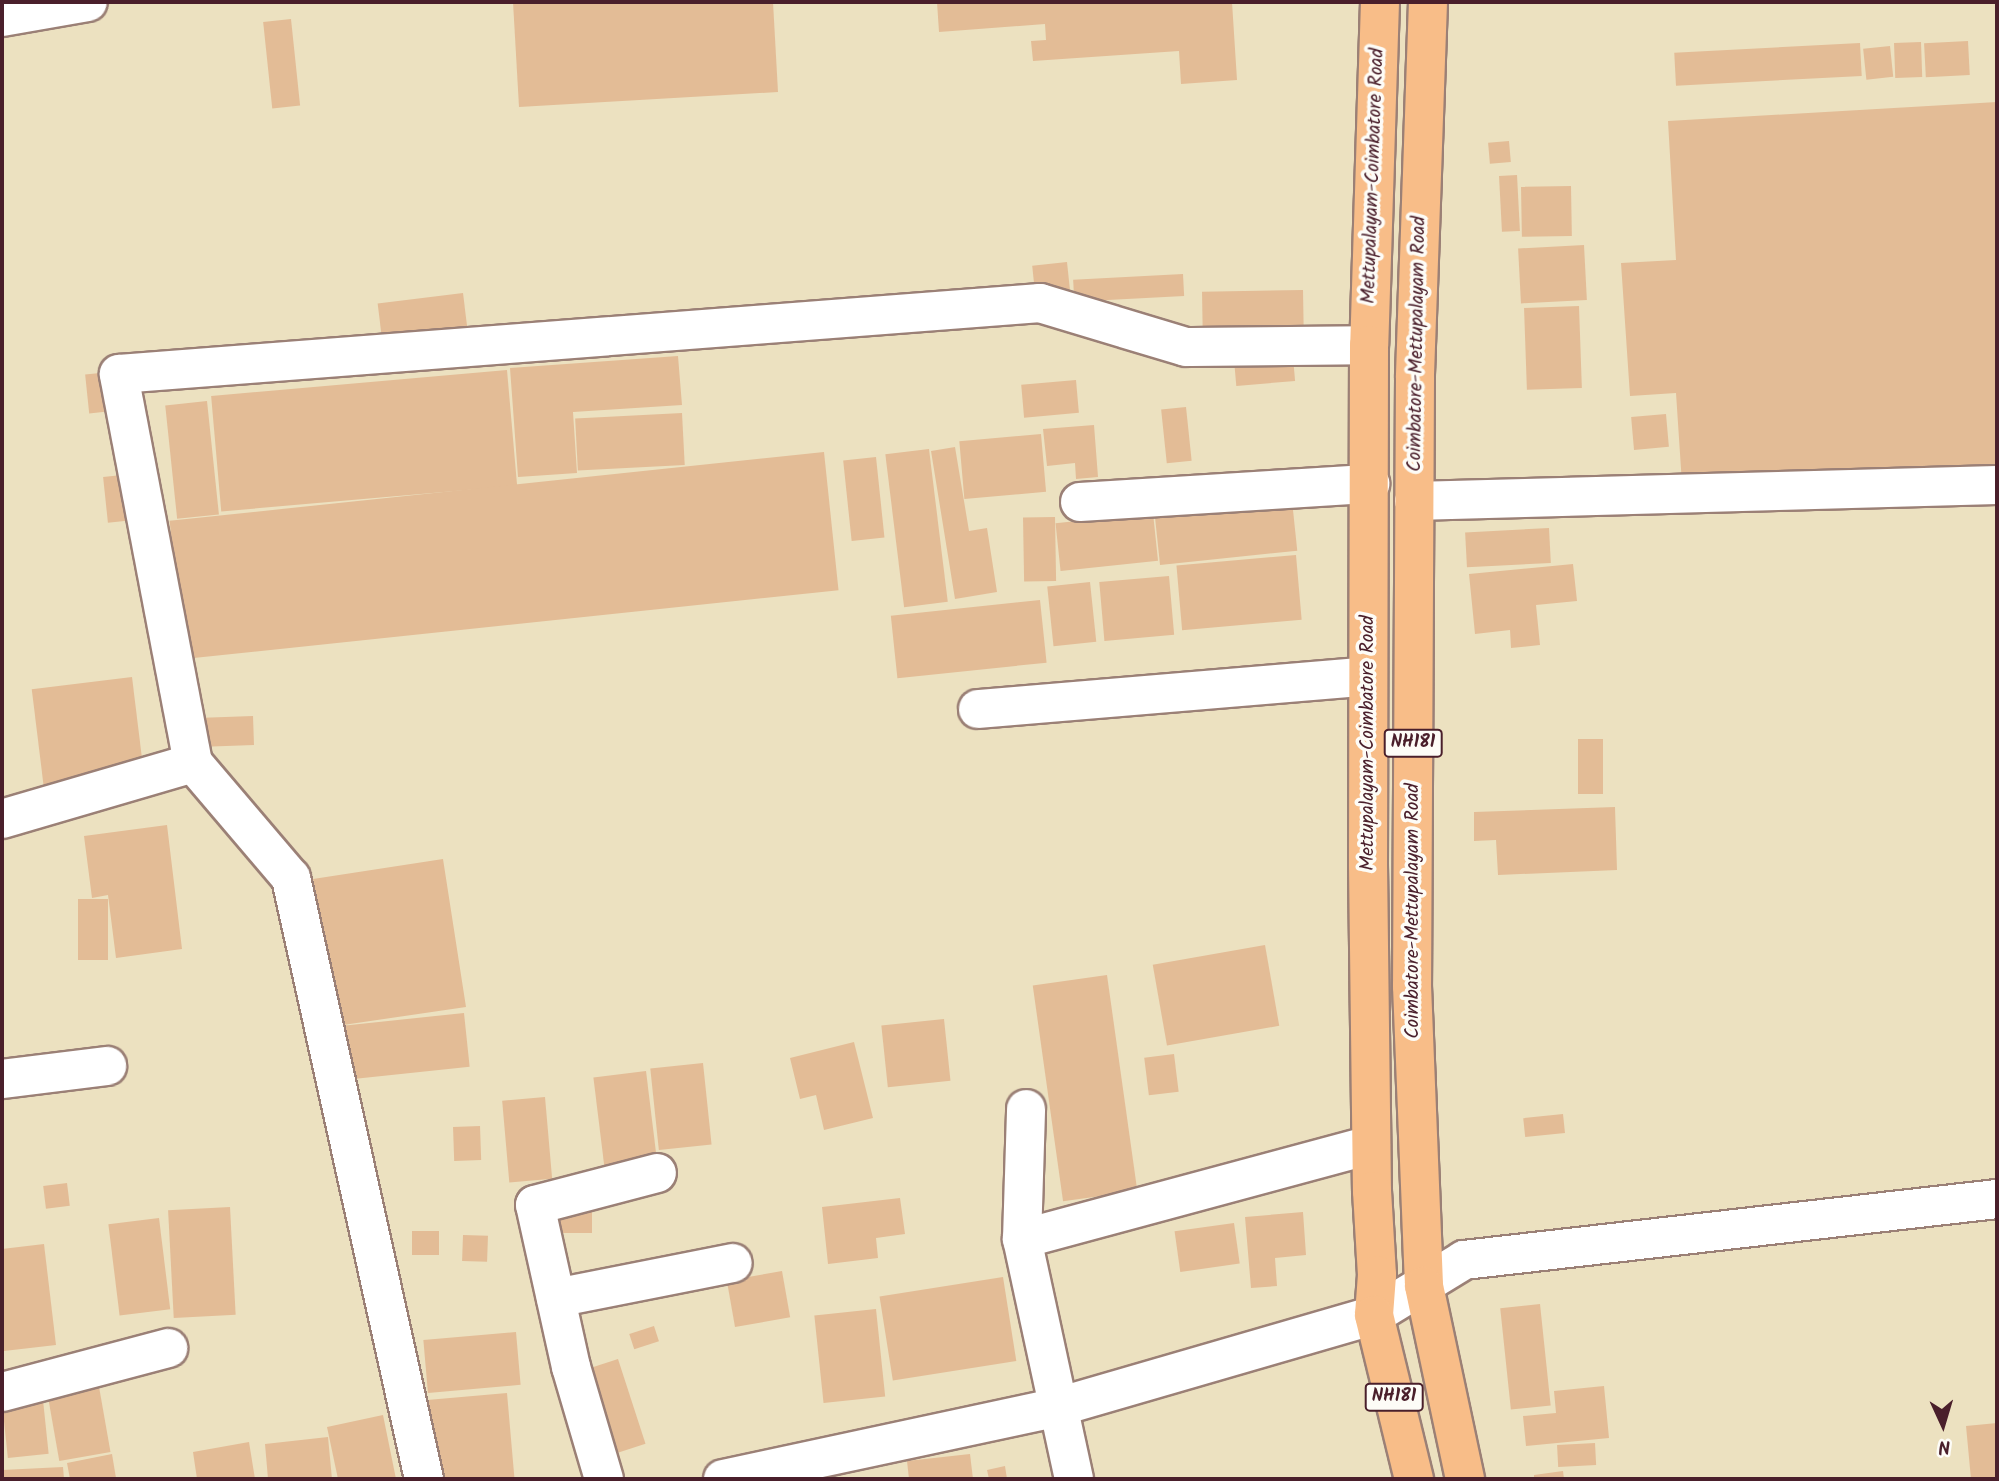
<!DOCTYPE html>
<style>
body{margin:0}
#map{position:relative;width:1999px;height:1481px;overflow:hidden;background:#ece1c0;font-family:Kalam,sans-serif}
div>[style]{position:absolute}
.building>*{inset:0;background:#e3bc96;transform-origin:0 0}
.roads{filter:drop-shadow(2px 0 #9b8076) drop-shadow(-2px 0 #9b8076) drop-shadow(0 2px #9b8076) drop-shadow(0 -2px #9b8076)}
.minor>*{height:38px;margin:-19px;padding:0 19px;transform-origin:19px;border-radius:19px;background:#fff}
.trunk>*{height:38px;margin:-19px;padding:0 19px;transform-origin:19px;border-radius:19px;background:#f8bd88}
span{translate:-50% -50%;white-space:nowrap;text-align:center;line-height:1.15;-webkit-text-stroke:7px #fdfcf7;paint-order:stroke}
.shield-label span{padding:2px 5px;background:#fdfcf7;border:2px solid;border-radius:5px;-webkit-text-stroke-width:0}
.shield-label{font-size:18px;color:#4a1f2b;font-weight:700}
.street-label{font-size:19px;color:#4a1f2b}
.frame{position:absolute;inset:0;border:4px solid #4a1f2b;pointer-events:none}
.north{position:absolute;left:1908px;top:1390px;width:70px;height:70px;-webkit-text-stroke:5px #fdfcf7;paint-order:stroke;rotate:176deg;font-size:19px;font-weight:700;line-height:28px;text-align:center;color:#4a1f2b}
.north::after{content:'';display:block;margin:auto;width:24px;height:32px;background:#4a1f2b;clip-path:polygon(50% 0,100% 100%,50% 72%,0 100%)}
</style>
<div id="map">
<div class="building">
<i style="clip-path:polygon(513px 2px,773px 2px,778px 92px,519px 107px)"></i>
<i style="clip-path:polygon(937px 2px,1232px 2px,1237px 80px,1181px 84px,1179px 51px,1033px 61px,1031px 41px,1046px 40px,1045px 24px,939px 32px)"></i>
<i style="left:291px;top:19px;width:87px;height:28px;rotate:84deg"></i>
<i style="left:1968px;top:41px;width:34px;height:44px;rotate:87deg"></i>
<i style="left:1921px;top:42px;width:35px;height:27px;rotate:88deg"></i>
<i style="left:1860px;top:43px;width:33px;height:186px;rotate:87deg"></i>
<i style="left:1890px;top:46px;width:31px;height:27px;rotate:84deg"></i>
<i style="clip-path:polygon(1997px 102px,1997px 466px,1682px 484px,1676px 393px,1630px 396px,1621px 263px,1676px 260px,1668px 121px)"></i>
<i style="left:1509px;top:141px;width:21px;height:21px;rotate:85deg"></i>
<i style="left:1517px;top:175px;width:56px;height:18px;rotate:87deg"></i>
<i style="left:1571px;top:186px;width:50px;height:50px;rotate:89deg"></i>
<i style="left:1584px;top:245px;width:55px;height:66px;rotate:87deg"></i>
<i style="left:1067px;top:262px;width:28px;height:35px;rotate:84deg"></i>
<i style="left:1183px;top:274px;width:22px;height:110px;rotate:87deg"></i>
<i style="left:1303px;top:290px;width:39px;height:101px;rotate:89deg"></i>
<i style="left:463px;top:293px;width:34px;height:86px;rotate:83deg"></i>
<i style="left:1579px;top:306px;width:82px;height:55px;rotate:88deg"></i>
<i style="clip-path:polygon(678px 356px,682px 405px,573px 412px,577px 473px,518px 477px,510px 368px)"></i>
<i style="left:1293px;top:357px;width:24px;height:59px;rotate:85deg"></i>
<i style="left:507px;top:370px;width:116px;height:297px;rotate:85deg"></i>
<i style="left:110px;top:372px;width:39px;height:25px;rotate:84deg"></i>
<i style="left:1076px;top:380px;width:33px;height:55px;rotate:85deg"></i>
<i style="left:207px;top:401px;width:114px;height:42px;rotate:84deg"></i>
<i style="left:1186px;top:407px;width:54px;height:25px;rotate:84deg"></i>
<i style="left:682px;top:413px;width:52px;height:107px;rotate:87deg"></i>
<i style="left:1666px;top:414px;width:33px;height:35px;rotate:85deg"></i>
<i style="clip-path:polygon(1094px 425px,1098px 477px,1076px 479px,1075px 463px,1047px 466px,1043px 429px)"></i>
<i style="left:1041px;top:434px;width:58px;height:82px;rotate:85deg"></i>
<i style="clip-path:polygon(955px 447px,969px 531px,987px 528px,997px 592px,955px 599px,931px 451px)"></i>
<i style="left:929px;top:449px;width:154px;height:44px;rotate:83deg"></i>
<i style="left:824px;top:452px;width:139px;height:658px;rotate:84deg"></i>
<i style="left:876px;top:457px;width:81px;height:33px;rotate:84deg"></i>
<i style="left:122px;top:475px;width:46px;height:19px;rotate:84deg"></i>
<i style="left:1291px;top:491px;width:60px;height:138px;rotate:84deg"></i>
<i style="left:1153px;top:513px;width:48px;height:98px;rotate:84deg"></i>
<i style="left:1055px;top:517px;width:64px;height:32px;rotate:89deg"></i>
<i style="left:1549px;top:528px;width:35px;height:84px;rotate:87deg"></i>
<i style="left:1296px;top:555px;width:65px;height:120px;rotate:85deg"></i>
<i style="clip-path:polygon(1573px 564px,1577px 601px,1536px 605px,1540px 645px,1511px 648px,1510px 630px,1475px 634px,1469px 574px)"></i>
<i style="left:1169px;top:576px;width:59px;height:70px;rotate:85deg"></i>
<i style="left:1090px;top:582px;width:60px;height:43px;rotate:84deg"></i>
<i style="left:1040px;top:600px;width:63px;height:150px;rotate:84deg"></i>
<i style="left:132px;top:677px;width:99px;height:101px;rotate:83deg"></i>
<i style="left:253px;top:716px;width:29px;height:56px;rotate:88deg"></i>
<i style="left:1578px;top:739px;width:25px;height:55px"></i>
<i style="clip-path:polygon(1615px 807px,1617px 870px,1498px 875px,1496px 840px,1474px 841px,1474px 812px)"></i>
<i style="clip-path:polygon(167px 825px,182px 949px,116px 958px,108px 895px,92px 898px,84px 836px)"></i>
<i style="clip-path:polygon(443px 859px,466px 1007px,343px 1025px,341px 1010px,336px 1011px,326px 962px,313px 879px)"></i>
<i style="left:108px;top:899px;width:61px;height:30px;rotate:90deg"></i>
<i style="left:1265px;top:945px;width:82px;height:114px;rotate:80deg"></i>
<i style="left:1107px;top:975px;width:218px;height:75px;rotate:82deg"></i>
<i style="left:464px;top:1013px;width:54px;height:124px;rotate:84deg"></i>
<i style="left:944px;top:1019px;width:62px;height:63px;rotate:84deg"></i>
<i style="clip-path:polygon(854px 1042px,873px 1118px,824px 1130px,816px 1095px,800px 1099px,790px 1058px)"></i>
<i style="left:1174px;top:1054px;width:38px;height:30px;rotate:83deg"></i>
<i style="left:703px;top:1063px;width:82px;height:53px;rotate:84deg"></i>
<i style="left:646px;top:1071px;width:92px;height:53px;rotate:83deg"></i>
<i style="left:545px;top:1097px;width:82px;height:43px;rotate:85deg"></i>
<i style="left:1563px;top:1114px;width:19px;height:40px;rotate:84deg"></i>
<i style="left:480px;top:1126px;width:34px;height:27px;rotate:88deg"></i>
<i style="left:67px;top:1183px;width:23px;height:24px;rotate:83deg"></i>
<i style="clip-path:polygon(900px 1198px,905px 1234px,876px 1238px,878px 1258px,828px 1264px,822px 1207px)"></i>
<i style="left:230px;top:1207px;width:108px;height:62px;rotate:87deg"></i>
<i style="left:592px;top:1209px;width:24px;height:40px;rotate:90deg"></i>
<i style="clip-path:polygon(1303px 1212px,1306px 1255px,1275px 1258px,1277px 1286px,1251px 1288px,1245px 1217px)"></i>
<i style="left:159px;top:1218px;width:92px;height:51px;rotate:83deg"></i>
<i style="left:1234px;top:1223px;width:41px;height:60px;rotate:82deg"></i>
<i style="left:439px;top:1231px;width:24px;height:27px;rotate:90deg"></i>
<i style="left:463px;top:1235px;width:25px;height:26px;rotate:2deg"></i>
<i style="clip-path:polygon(44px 1244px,56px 1345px,4px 1351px,2px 1249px)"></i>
<i style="left:782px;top:1271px;width:47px;height:56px;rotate:80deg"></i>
<i style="left:1003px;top:1277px;width:85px;height:125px;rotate:81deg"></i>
<i style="left:1540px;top:1304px;width:102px;height:40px;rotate:84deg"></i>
<i style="left:876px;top:1309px;width:88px;height:62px;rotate:84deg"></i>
<i style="left:654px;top:1326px;width:16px;height:26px;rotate:72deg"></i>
<i style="left:516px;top:1332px;width:53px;height:93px;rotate:85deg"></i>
<i style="left:618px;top:1359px;width:89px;height:38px;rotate:72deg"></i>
<i style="left:98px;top:1381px;width:72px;height:52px;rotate:80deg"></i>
<i style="clip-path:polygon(1604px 1386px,1609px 1438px,1526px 1446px,1523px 1416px,1556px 1413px,1554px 1391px)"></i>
<i style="left:507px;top:1393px;width:86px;height:80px;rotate:85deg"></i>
<i style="left:43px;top:1400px;width:54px;height:41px;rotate:84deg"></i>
<i style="clip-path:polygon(383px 1415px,396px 1479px,338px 1479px,327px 1427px)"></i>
<i style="clip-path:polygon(1997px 1423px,1997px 1479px,1971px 1479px,1966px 1426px)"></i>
<i style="clip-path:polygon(328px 1437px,332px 1479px,268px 1479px,265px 1444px)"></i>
<i style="clip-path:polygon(249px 1442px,255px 1479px,197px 1479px,193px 1452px)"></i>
<i style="left:1595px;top:1443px;width:22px;height:38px;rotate:87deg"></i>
<i style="clip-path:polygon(112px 1454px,116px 1478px,70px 1479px,67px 1463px)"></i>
<i style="clip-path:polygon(970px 1454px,973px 1479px,909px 1479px,907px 1461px)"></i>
<i style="clip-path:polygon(1005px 1466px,1007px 1479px,989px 1479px,987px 1470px)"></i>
<i style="clip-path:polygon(63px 1467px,64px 1479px,2px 1479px,2px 1470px)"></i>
<i style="clip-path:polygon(1563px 1471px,1564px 1479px,1534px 1479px,1534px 1475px)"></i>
</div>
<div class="roads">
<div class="minor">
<i style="left:2px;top:17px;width:87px;rotate:-9.9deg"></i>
<i style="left:1414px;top:501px;width:583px;rotate:-1.57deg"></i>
<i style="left:1080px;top:502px;width:291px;rotate:-3.6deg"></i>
<i style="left:978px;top:709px;width:391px;rotate:-4.8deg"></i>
<i style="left:2px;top:819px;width:199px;rotate:-16.3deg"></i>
<i style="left:2px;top:1079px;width:106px;rotate:-7.1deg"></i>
<i style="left:1022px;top:1239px;width:130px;rotate:-88.2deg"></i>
<i style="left:556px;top:1298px;width:180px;rotate:-11.2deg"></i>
<i style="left:2px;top:1392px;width:172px;rotate:-14.8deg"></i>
<i style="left:424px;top:1479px;width:616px;rotate:-102.48deg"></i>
<i style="left:291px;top:878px;width:151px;rotate:-130.4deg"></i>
<i style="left:193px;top:763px;width:396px;rotate:-100.8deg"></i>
<i style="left:119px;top:374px;width:924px;rotate:-4.41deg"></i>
<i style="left:1040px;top:303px;width:152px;rotate:16.8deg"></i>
<i style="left:1186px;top:347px;width:183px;rotate:-0.6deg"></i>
<i style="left:604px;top:1479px;width:117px;rotate:-106.4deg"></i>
<i style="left:571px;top:1367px;width:166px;rotate:-102.5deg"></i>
<i style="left:535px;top:1205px;width:126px;rotate:-14.7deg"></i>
<i style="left:723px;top:1479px;width:343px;rotate:-12.1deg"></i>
<i style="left:1058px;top:1407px;width:329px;rotate:-16.2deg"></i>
<i style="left:1374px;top:1315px;width:105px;rotate:-31.4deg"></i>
<i style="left:1464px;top:1260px;width:536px;rotate:-6.53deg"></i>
<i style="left:1074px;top:1479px;width:246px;rotate:-102.2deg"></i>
<i style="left:1022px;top:1239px;width:361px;rotate:-15.1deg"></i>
</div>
<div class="trunk">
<i style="left:1380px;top:2px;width:343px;rotate:91.8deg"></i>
<i style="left:1369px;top:345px;width:520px;rotate:90.11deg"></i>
<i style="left:1368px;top:865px;width:326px;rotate:89.3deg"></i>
<i style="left:1372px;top:1191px;width:84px;rotate:86.6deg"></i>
<i style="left:1377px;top:1275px;width:40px;rotate:94.3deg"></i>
<i style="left:1374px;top:1315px;width:169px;rotate:76.3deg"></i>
<i style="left:1428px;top:2px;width:376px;rotate:92deg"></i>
<i style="left:1415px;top:378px;width:608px;rotate:90.28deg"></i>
<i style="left:1412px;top:986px;width:300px;rotate:87.7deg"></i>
<i style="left:1424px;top:1286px;width:197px;rotate:78deg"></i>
</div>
</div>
<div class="shield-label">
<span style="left:1413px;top:743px">NH181</span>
<span style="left:1394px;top:1397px">NH181</span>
</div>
<div class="street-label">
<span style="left:1374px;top:176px;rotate:-88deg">Mettupalayam-Coimbatore Road</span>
<span style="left:1418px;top:344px;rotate:-89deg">Coimbatore-Mettupalayam Road</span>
<span style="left:1369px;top:743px;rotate:-90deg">Mettupalayam-Coimbatore Road</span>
<span style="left:1414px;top:911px;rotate:-90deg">Coimbatore-Mettupalayam Road</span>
</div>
<div class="frame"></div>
<div class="north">N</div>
</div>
